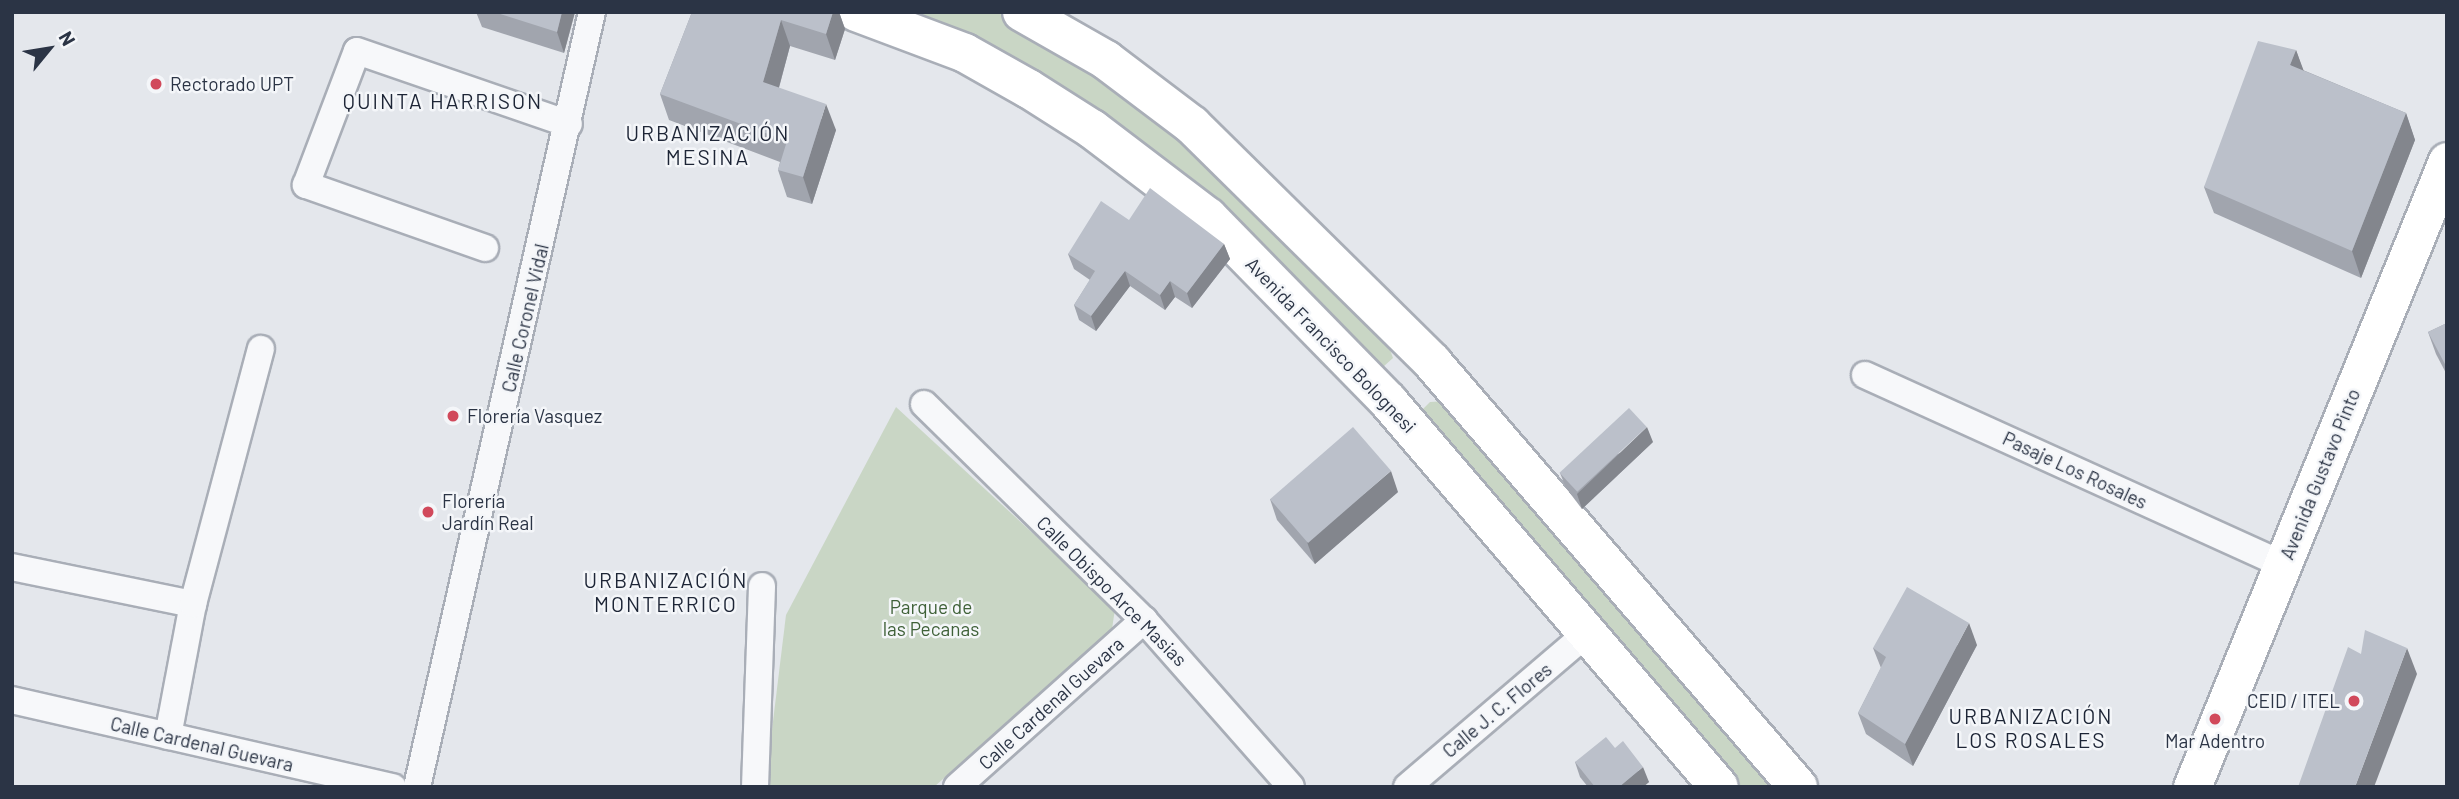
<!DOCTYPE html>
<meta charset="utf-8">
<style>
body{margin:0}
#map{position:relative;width:2459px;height:799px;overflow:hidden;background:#e4e7ec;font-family:Barlow,sans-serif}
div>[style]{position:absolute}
.green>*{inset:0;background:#c9d6c5}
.roads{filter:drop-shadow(2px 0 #a9aeb7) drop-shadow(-2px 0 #a9aeb7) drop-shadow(0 2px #a9aeb7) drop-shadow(0 -2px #a9aeb7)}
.street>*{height:26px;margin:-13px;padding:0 13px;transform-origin:13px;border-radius:13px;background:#f7f8fa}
.secondary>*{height:37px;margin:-18.5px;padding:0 18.5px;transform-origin:18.5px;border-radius:18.5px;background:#fff}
.primary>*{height:38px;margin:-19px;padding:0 19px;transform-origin:19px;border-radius:19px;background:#fff}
.wall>*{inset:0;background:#a1a5ae}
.shaded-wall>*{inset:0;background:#83868d}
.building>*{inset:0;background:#bbc0ca;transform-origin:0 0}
.dots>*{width:19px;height:19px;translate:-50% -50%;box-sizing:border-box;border:4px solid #f4f6f9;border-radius:50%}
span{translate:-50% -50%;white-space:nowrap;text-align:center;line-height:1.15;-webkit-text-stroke:5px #f4f6f9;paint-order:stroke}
.poi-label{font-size:19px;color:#2b3445}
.left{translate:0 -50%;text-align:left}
.right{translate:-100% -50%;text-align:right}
.street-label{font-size:19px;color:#2b3445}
.park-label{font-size:19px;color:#3f6138}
.neighbourhood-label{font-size:21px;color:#1d2536;letter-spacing:2px}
.frame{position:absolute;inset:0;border:14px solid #2b3445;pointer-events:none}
.north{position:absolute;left:14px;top:14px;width:70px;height:70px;-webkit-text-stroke:5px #f4f6f9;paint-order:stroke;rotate:60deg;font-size:19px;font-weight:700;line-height:28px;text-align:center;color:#2b3445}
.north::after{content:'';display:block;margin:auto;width:24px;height:32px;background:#2b3445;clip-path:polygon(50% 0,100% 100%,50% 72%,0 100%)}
</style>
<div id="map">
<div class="green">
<i style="clip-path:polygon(889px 12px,996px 12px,1036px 31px,1180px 132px,1387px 341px,1393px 358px,1383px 367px,1367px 357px,1301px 290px)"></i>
<i style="clip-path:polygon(1447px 401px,1780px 787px,1741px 787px,1427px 424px,1421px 411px,1430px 402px)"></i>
<i style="clip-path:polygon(896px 407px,1115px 609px,1112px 629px,934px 787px,765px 787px,786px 615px)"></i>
</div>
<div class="roads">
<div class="street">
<i style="left:485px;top:248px;width:190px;rotate:-160.6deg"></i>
<i style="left:306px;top:185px;width:143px;rotate:-69.2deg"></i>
<i style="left:357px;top:51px;width:224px;rotate:19deg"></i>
<i style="left:1865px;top:375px;width:460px;rotate:24.4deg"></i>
<i style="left:924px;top:404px;width:308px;rotate:44.5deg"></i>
<i style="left:1144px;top:620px;width:222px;rotate:48.6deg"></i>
<i style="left:12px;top:567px;width:185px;rotate:11.6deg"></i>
<i style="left:12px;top:700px;width:391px;rotate:12.9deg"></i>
<i style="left:168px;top:736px;width:134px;rotate:-79.3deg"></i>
<i style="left:193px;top:604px;width:264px;rotate:-75.1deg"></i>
<i style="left:417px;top:787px;width:795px;rotate:-77.28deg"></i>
<i style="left:755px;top:787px;width:201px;rotate:-88deg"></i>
<i style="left:957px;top:787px;width:251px;rotate:-41.8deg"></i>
<i style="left:1407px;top:787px;width:237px;rotate:-40.5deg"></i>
</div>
<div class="secondary">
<i style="left:2192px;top:787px;width:676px;rotate:-67.84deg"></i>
</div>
<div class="primary">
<i style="left:856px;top:12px;width:116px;rotate:20.6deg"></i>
<i style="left:965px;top:53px;width:73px;rotate:29.4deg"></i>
<i style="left:1029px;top:89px;width:75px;rotate:32.4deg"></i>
<i style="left:1092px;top:129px;width:146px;rotate:37.2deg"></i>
<i style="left:1208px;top:217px;width:257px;rotate:45.6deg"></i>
<i style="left:1388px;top:401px;width:508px;rotate:49.39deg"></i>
<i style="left:1022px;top:12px;width:97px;rotate:29.7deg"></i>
<i style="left:1106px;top:60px;width:108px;rotate:37.1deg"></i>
<i style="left:1192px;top:125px;width:337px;rotate:44.6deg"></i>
<i style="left:1432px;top:362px;width:561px;rotate:49.27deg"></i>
</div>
</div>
<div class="wall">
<i style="clip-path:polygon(476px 12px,575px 12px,564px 53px,482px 27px)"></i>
<i style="clip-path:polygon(692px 12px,839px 12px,845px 29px,835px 60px,790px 46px,779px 88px,836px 130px,812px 204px,787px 197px,778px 170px,780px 162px,669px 120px,660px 94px)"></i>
<i style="clip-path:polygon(2296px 50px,2303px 70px,2406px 113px,2415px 140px,2361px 278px,2214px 213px,2204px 187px)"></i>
<i style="clip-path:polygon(1129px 220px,1224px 244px,1230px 259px,1192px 308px,1175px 297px,1165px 310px,1130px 286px,1096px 331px,1079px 320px,1074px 305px,1090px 280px,1074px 269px,1068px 254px)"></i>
<i style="clip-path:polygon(2447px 323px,2447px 375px,2436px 354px,2428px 332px)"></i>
<i style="clip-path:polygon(1653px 442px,1582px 509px,1566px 488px,1560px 473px)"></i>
<i style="clip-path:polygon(1398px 492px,1315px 564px,1277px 520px,1270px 499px)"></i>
<i style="clip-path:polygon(1977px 645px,1913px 766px,1866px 734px,1858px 713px,1881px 668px,1873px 648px)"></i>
<i style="clip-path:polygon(1615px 748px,1649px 782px,1643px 787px,1588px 787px,1580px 777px,1575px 762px)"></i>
</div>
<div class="shaded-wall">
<i style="clip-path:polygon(562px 12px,575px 12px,564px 53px,557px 32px)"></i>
<i style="clip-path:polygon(833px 12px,839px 12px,845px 29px,835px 60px,826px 34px)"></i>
<i style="clip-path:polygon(781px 20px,790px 46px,773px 109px,763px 82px)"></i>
<i style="clip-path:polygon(2296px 50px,2306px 77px,2290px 65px)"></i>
<i style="clip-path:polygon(826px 104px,836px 130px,812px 204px,803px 177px)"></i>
<i style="clip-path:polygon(2406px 113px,2415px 140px,2361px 278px,2352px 251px)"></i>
<i style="clip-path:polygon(1224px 244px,1230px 259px,1192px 308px,1187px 293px)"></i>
<i style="clip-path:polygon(1125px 271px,1130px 286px,1096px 331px,1091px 316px)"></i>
<i style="clip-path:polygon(1170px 281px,1175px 297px,1165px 310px,1160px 295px)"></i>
<i style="clip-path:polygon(1647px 427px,1653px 442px,1582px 509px,1577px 494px)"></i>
<i style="clip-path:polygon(1391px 471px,1398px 492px,1315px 564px,1307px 542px)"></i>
<i style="clip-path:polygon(1969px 623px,1977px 645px,1913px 766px,1905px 744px)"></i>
<i style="clip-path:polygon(2407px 648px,2417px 674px,2374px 787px,2355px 787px)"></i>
<i style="clip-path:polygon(1643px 767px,1649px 782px,1643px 787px,1619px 787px)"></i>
</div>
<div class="building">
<i style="clip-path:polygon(494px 12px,562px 12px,557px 32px)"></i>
<i style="clip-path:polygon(692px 12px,833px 12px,826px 34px,781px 20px,763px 82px,826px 104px,803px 177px,778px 170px,787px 141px,660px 94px)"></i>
<i style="clip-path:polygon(2258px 41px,2296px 50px,2290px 65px,2406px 113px,2352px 251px,2204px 187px)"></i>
<i style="clip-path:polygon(1150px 188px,1224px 244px,1187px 293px,1170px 281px,1160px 295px,1125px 271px,1091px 316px,1074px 305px,1095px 271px,1068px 254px,1101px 201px,1129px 220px)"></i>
<i style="clip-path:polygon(2447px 323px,2447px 368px,2428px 332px)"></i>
<i style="left:1629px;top:408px;width:26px;height:95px;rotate:47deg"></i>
<i style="left:1353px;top:427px;width:58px;height:110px;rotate:49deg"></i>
<i style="clip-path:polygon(1907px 587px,1969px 623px,1905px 744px,1858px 713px,1886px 657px,1873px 648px)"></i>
<i style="clip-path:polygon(2365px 630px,2407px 648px,2355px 787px,2298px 787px,2348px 647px,2361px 654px)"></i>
<i style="clip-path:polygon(1606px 737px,1615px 748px,1623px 741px,1643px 767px,1619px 787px,1595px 787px,1575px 762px)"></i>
</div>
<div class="dots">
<i style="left:156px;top:84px;background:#d1495b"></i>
<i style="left:453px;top:416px;background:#d1495b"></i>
<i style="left:428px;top:512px;background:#d1495b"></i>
<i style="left:2354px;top:701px;background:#d1495b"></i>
<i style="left:2215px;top:719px;background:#d1495b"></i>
</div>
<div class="poi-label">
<span class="left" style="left:170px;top:84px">Rectorado UPT</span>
<span class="left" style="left:467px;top:416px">Florería Vasquez</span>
<span class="left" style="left:442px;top:512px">Florería<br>Jardín Real</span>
<span class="right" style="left:2340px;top:701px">CEID / ITEL</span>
<span style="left:2215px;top:741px">Mar Adentro</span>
</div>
<div class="street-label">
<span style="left:525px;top:318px;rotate:-77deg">Calle Coronel Vidal</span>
<span style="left:1331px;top:345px;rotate:46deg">Avenida Francisco Bolognesi</span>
<span style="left:2075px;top:470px;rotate:25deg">Pasaje Los Rosales</span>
<span style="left:2320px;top:474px;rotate:-68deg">Avenida Gustavo Pinto</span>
<span style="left:1112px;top:591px;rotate:45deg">Calle Obispo Arce Masias</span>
<span style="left:1051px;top:703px;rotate:-42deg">Calle Cardenal Guevara</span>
<span style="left:1497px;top:710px;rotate:-40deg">Calle J. C. Flores</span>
<span style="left:202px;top:744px;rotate:13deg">Calle Cardenal Guevara</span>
</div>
<div class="park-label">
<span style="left:931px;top:618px">Parque de<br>las Pecanas</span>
</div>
<div class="neighbourhood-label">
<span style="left:443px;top:101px">QUINTA HARRISON</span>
<span style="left:708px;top:145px">URBANIZACIÓN<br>MESINA</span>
<span style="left:666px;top:592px">URBANIZACIÓN<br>MONTERRICO</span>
<span style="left:2031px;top:728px">URBANIZACIÓN<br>LOS ROSALES</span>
</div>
<div class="frame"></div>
<div class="north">N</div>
</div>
